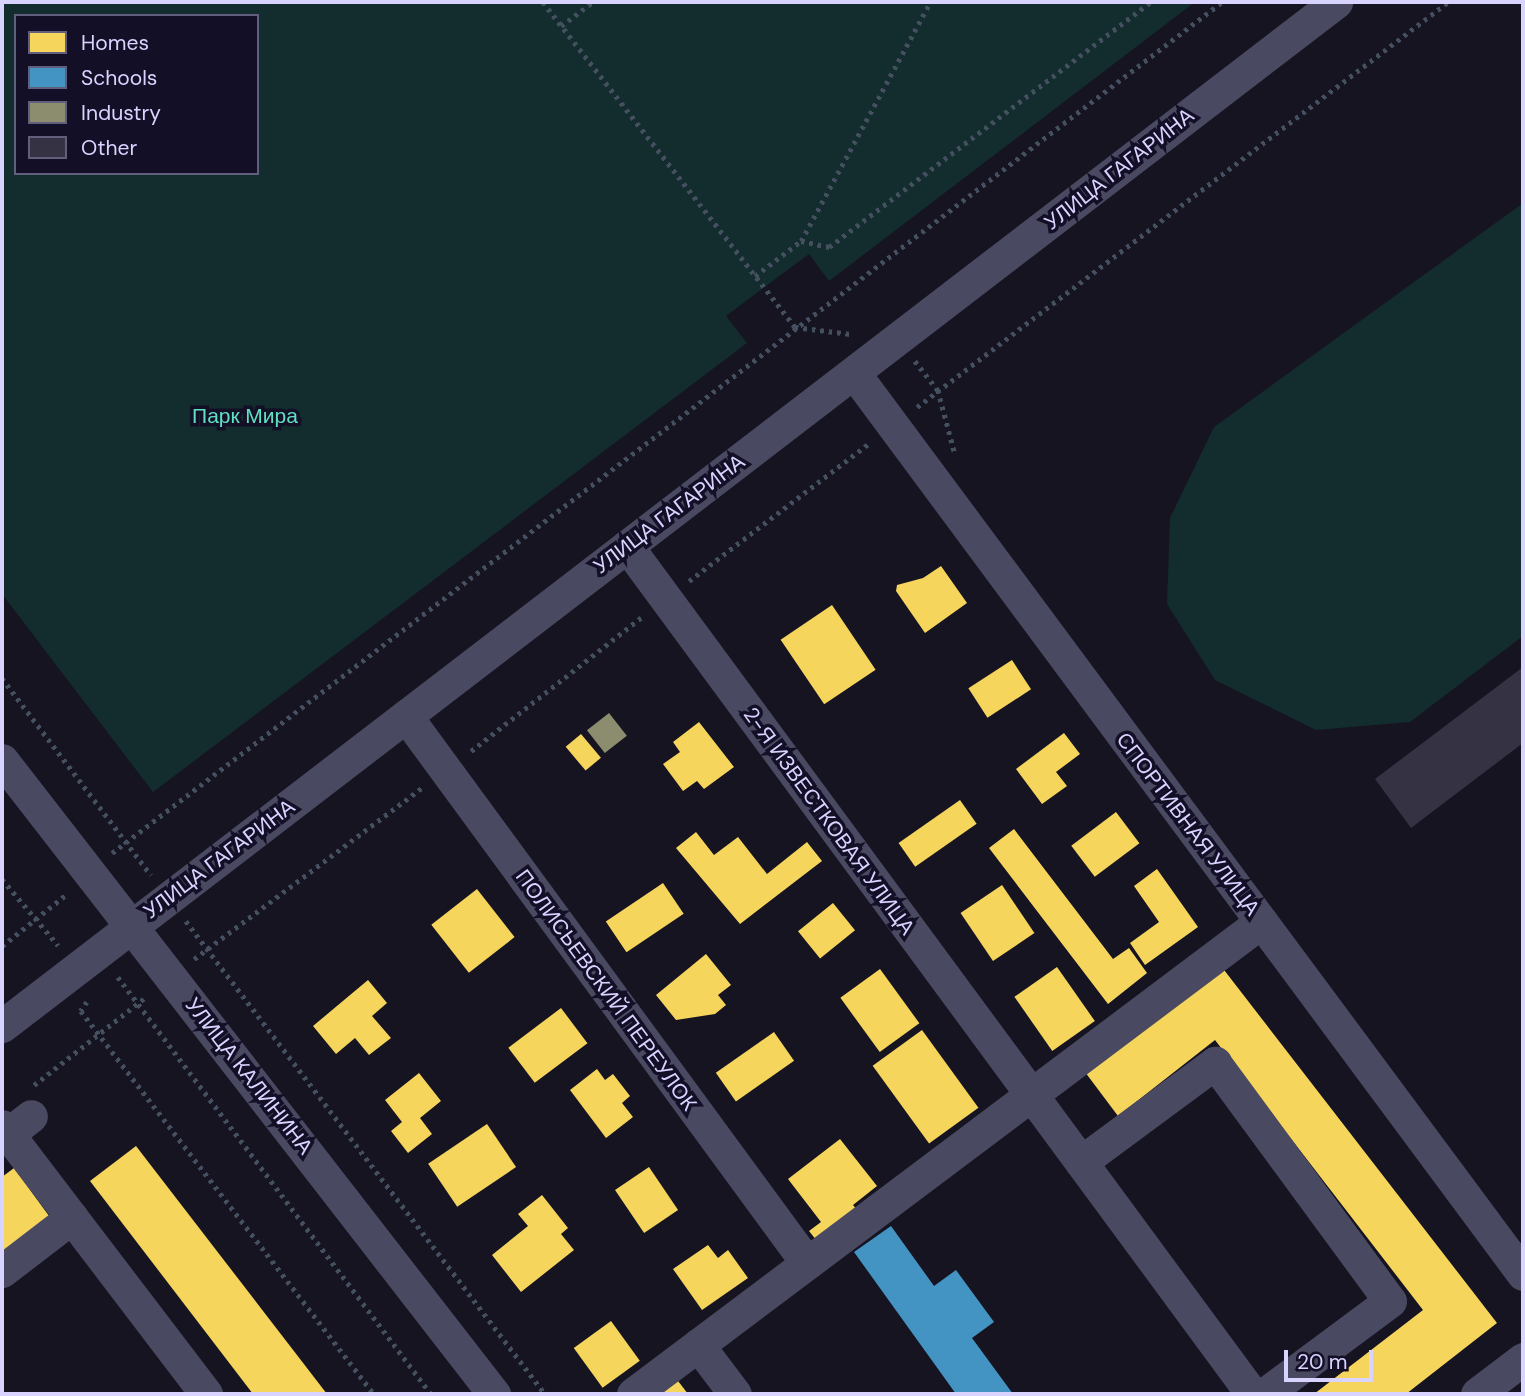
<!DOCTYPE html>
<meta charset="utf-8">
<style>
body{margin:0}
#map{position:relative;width:1525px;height:1396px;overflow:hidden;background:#161421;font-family:"DM Sans",sans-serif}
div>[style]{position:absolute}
.green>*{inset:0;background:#132c2d}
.homes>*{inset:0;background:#f6d55c;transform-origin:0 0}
.schools>*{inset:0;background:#4393c3}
.industry>*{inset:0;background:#8c8c6e;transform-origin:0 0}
.building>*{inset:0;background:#343243}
.path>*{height:4.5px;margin-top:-2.25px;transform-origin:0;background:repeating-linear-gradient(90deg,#44505f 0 3.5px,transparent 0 8.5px)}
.minor>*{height:33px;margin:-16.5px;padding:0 16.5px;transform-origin:16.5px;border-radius:16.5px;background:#4a4962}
span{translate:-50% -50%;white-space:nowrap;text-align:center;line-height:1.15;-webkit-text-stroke:7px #130f26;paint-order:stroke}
.street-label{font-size:21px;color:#d9d4ff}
.park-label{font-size:21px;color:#5fe0c0}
.frame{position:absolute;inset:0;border:4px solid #d9d4ff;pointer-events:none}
.legend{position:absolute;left:14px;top:14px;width:245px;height:161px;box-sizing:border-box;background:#130f26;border:2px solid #625e7d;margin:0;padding:9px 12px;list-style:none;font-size:21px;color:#d9d4ff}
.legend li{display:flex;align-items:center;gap:14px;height:35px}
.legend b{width:35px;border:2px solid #625e7d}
.scale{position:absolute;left:1284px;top:1350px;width:89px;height:32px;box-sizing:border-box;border:4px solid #d9d4ff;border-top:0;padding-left:9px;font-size:21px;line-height:24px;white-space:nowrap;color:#d9d4ff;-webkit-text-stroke:5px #130f26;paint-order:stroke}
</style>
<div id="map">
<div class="green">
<i style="clip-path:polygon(evenodd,2px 2px,1195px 2px,829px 281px,809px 254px,726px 316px,747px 343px,153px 792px,2px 594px,2px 2px,16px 16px,257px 16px,257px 173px,16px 173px,16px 16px)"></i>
<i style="clip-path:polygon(1523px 203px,1523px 636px,1410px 722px,1316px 730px,1215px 680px,1167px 604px,1170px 518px,1214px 427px)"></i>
</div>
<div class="homes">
<i style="clip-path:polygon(941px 566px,967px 603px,925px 633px,896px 591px,897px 585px,923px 578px)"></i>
<i style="left:832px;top:605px;width:78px;height:62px;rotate:56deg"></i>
<i style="left:1012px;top:660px;width:35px;height:52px;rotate:57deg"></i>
<i style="clip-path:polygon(699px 722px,734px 767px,704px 789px,697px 781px,683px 791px,663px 764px,680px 752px,673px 742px)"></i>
<i style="clip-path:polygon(1064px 733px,1080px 754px,1056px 772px,1067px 786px,1042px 804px,1016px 769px)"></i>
<i style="left:581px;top:734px;width:31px;height:20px;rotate:50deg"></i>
<i style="left:960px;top:800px;width:29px;height:75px;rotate:55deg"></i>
<i style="left:1116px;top:812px;width:39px;height:56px;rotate:53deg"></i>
<i style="clip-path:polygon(1014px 829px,1113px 959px,1129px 948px,1147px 973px,1108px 1004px,989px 848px)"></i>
<i style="clip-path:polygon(696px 832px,714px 855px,738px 837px,767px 874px,807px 842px,822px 861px,740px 924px,676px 848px)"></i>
<i style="clip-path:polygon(1157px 869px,1198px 927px,1145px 965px,1130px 943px,1159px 922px,1134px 886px)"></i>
<i style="left:663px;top:883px;width:37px;height:69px;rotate:56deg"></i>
<i style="left:1002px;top:885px;width:58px;height:50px;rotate:56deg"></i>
<i style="left:477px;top:889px;width:61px;height:58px;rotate:52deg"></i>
<i style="left:833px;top:903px;width:35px;height:45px;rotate:51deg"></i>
<i style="clip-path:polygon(706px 954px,731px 985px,718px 995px,726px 1005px,715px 1014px,676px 1020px,656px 995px)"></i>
<i style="clip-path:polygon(1221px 966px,1497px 1323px,1406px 1394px,1314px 1394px,1423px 1310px,1215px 1040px,1118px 1116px,1085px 1072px)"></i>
<i style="left:1057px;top:967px;width:66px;height:52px;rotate:55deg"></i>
<i style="left:880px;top:969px;width:67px;height:49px;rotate:54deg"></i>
<i style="clip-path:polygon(368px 980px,387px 1003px,372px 1016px,391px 1038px,369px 1055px,355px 1038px,336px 1054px,313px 1026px)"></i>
<i style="left:561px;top:1008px;width:44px;height:66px;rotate:53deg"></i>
<i style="left:922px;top:1030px;width:96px;height:61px;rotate:54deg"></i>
<i style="left:774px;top:1032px;width:35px;height:71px;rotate:55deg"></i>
<i style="clip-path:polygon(597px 1069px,605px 1080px,613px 1074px,630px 1096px,622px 1103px,633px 1117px,606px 1138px,570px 1090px)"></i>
<i style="clip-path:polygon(419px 1073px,441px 1101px,420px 1118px,432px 1134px,408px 1153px,391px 1131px,402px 1122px,385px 1100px)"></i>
<i style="left:487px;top:1124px;width:52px;height:71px;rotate:56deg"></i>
<i style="clip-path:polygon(840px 1139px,877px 1186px,853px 1205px,861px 1215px,821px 1246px,809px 1231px,821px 1222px,788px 1179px)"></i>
<i style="clip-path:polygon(136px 1146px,327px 1394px,253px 1394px,90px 1181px)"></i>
<i style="left:649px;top:1167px;width:52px;height:41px;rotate:56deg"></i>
<i style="clip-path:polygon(14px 1168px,52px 1220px,2px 1258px,2px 1177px)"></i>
<i style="clip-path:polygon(542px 1195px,568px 1228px,561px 1234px,574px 1250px,521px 1292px,492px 1255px,528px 1226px,518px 1214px)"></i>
<i style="clip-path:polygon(708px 1245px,718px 1258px,728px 1250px,748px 1278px,702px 1310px,673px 1269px)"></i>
<i style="left:611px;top:1321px;width:49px;height:46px;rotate:54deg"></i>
<i style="clip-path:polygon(675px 1377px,688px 1394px,653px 1394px)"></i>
</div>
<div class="schools">
<i style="clip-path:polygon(891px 1226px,934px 1286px,956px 1270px,994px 1322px,972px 1338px,1013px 1394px,956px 1394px,854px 1252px)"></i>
</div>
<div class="industry">
<i style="left:609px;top:713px;width:29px;height:28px;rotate:52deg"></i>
</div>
<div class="building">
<i style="clip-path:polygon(1523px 667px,1523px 743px,1411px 828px,1375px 779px)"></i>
</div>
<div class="path">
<i style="left:543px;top:2px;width:411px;rotate:52.2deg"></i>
<i style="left:795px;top:327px;width:56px;rotate:7.1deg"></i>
<i style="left:561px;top:26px;width:40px;rotate:-37deg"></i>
<i style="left:801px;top:241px;width:272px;rotate:-61.6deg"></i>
<i style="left:755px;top:276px;width:58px;rotate:-37.3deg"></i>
<i style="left:801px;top:241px;width:29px;rotate:12deg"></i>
<i style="left:829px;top:247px;width:405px;rotate:-37.3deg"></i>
<i style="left:915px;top:361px;width:37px;rotate:52deg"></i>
<i style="left:938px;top:390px;width:66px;rotate:75.1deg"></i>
<i style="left:917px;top:407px;width:668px;rotate:-37.33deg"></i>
<i style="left:689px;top:581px;width:225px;rotate:-37.4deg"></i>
<i style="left:2px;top:678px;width:247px;rotate:52.9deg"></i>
<i style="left:471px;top:751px;width:219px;rotate:-38.1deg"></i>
<i style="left:112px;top:853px;width:1399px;rotate:-37.48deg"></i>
<i style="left:2px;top:879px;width:87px;rotate:49.7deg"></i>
<i style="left:186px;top:921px;width:594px;rotate:52.8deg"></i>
<i style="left:2px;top:946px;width:83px;rotate:-38.7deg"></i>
<i style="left:194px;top:959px;width:285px;rotate:-36.9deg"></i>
<i style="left:118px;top:977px;width:521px;rotate:53.11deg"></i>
<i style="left:87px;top:1002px;width:11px;rotate:124deg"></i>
<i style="left:81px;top:1011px;width:482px;rotate:52.6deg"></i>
<i style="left:34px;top:1085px;width:142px;rotate:-38.2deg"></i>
</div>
<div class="minor">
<i style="left:854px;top:373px;width:1122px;rotate:53.41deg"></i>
<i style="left:627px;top:546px;width:1053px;rotate:53.61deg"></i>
<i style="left:406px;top:716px;width:678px;rotate:53.76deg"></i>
<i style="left:2px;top:760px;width:803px;rotate:52.19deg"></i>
<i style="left:2px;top:1026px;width:1682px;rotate:-37.51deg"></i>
<i style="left:2px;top:1126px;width:337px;rotate:52.7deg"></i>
<i style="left:8px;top:1134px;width:29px;rotate:-38deg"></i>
<i style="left:1081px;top:1162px;width:167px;rotate:-36.5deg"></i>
<i style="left:1215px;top:1063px;width:295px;rotate:53.7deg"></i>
<i style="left:1390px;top:1301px;width:156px;rotate:143.4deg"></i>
<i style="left:2px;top:1271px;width:88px;rotate:-37.6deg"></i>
<i style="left:698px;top:1345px;width:61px;rotate:52.9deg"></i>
<i style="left:633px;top:1394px;width:786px;rotate:-36.93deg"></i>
<i style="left:1477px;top:1394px;width:58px;rotate:-37.3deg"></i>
</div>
<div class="street-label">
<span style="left:1119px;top:169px;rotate:-38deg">УЛИЦА ГАГАРИНА</span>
<span style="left:669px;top:514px;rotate:-37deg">УЛИЦА ГАГАРИНА</span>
<span style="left:829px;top:821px;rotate:54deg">2-Я ИЗВЕСТКОВАЯ УЛИЦА</span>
<span style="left:1188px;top:824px;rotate:53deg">СПОРТИВНАЯ УЛИЦА</span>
<span style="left:219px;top:859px;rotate:-37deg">УЛИЦА ГАГАРИНА</span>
<span style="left:606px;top:990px;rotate:54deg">ПОЛИСЬЕВСКИЙ ПЕРЕУЛОК</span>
<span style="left:249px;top:1076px;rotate:52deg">УЛИЦА КАЛИНИНА</span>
</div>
<div class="park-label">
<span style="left:245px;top:416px">Парк Мира</span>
</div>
<div class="frame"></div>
<ul class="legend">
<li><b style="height:19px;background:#f6d55c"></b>Homes</li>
<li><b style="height:19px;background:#4393c3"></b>Schools</li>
<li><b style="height:19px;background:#8c8c6e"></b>Industry</li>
<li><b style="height:19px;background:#343243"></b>Other</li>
</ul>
<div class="scale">20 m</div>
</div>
